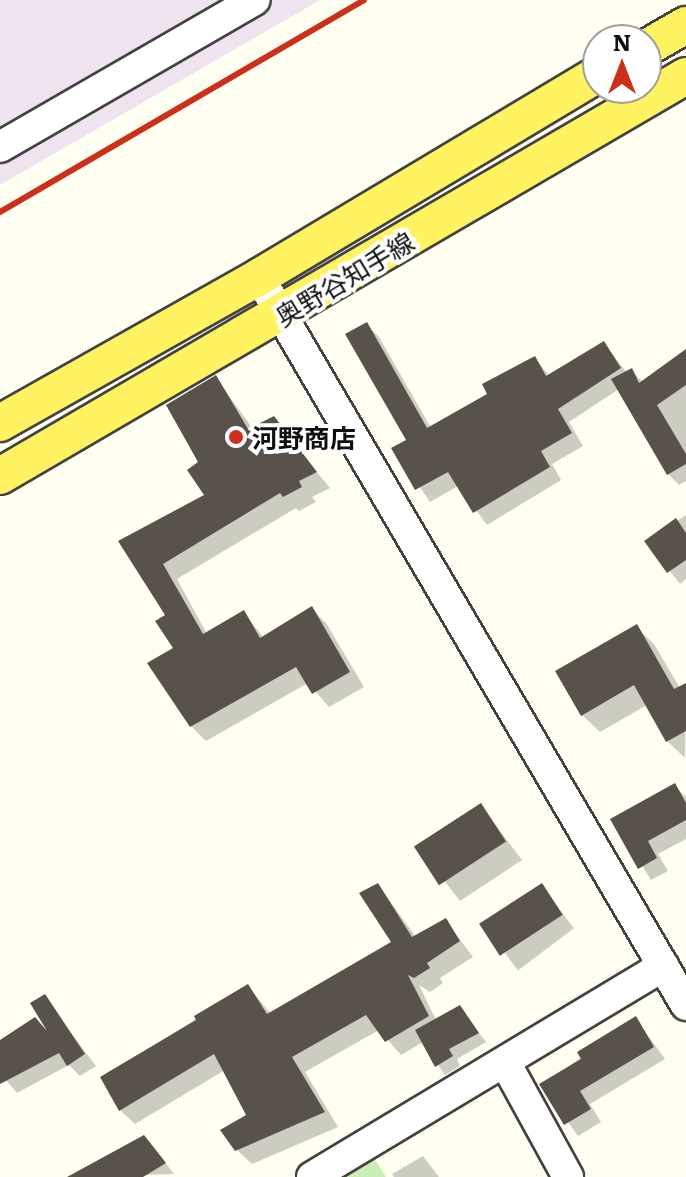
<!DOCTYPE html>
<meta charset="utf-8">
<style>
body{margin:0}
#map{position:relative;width:686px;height:1177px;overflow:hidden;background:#fffff1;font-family:Literata,"Noto Sans JP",serif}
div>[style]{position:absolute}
.industrial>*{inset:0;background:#eee3ee}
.green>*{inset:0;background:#caeeb7}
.shadow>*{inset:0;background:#0003;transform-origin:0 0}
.building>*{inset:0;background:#59524a;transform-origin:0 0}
.roads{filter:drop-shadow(2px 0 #424242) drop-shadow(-2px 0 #424242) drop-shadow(0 2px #424242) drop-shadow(0 -2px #424242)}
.minor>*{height:30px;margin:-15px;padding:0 15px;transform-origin:15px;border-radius:15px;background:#fff}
.major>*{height:36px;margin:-18px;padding:0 18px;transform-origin:18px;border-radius:18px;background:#fff361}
.rail>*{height:6px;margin:-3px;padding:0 3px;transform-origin:3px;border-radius:3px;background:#cc301a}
.dots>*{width:22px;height:22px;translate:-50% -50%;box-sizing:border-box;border:4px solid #fff;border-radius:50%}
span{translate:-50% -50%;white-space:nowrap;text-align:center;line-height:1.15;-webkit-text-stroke:8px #fff;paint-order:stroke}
.street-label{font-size:26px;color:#0f0f0f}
.poi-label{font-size:26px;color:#0f0f0f;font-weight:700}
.left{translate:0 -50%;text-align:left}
.north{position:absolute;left:582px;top:24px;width:80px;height:80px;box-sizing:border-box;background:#fff;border:2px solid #9f9f9f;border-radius:50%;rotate:0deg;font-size:22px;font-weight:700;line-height:32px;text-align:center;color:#0f0f0f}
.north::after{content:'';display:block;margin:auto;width:28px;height:36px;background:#cc301a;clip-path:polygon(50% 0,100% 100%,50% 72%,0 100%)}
</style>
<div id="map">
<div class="industrial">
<i style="clip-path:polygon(0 0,320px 0,0 185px)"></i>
</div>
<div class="green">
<i style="clip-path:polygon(374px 1158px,386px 1177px,343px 1177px)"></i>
</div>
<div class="shadow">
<i style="clip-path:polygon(366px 324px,379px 337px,431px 428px,490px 395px,535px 359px,550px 376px,604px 344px,627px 373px,632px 371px,644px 383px,686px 356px,686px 481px,679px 485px,668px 474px,619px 389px,569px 422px,583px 446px,552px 464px,561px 480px,487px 525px,458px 486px,430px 502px,394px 449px,409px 441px)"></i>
<i style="clip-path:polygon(216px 378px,253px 429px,273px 419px,330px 488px,312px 497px,316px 502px,299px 511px,296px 508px,177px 579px,207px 634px,244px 613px,264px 638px,311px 608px,326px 623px,364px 687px,329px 707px,308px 683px,206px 741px,191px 726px,168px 616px,121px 542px,207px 496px,201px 463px)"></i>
<i style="clip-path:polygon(686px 515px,686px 579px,680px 584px,647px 541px)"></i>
<i style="clip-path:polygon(636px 627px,654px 644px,680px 688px,686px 685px,685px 758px,667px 741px,647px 705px,600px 732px,582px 715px)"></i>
<i style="clip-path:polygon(675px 786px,686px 797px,686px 839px,658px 854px,668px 871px,651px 880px,613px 819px)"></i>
<i style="clip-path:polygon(481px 806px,522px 860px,460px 901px,417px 846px)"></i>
<i style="clip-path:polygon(378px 885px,416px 937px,445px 920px,473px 957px,440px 978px,443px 983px,430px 992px,419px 985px,436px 1020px,460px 1008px,486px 1042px,457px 1059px,460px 1066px,445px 1075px,423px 1042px,401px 1055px,379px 1030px,305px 1072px,338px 1127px,252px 1164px,237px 1150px,248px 1116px,225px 1070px,135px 1124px,120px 1110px,103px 1078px,248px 986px,271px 1014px,393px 943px)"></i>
<i style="left:542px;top:886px;width:53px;height:70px;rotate:53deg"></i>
<i style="clip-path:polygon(44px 997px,96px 1066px,80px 1076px,69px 1065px,17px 1093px,0 1073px,0 1042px,48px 1033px)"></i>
<i style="clip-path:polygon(636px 1019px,665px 1059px,590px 1104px,601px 1122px,578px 1136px,542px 1085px)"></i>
<i style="clip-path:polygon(154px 1148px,174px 1174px,71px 1177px)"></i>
<i style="clip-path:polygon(423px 1156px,439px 1177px,394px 1177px,392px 1174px)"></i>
</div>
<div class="building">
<i style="clip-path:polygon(367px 322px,427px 428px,487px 394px,482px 384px,535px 356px,546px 376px,604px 341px,621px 368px,558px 409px,572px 433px,541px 451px,550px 467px,473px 513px,448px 472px,415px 490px,391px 448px,406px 440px,345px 334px)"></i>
<i style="clip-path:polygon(686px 349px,686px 385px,657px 405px,686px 454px,686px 464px,667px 475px,611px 379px,632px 368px,639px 383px)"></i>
<i style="clip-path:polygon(216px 375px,248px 429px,274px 416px,317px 472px,299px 481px,302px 487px,283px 497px,280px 493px,163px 564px,203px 634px,244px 610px,260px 638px,312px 606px,350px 672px,312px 694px,296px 667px,190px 727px,147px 663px,173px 648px,155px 621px,165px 615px,118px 541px,204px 495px,187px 470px,198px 462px,166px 405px)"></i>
<i style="clip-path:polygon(676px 518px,686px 533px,686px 560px,667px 573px,644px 541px)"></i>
<i style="clip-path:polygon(637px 624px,674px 689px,686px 683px,686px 731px,666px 742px,634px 685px,581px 716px,555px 671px)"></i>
<i style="clip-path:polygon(675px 783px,686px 803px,686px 820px,648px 841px,657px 858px,638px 869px,610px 819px)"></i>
<i style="left:481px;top:803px;width:46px;height:80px;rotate:57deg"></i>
<i style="clip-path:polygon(378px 883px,412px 937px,446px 918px,460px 941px,427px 963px,430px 968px,414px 978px,408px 975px,429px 1016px,385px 1042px,366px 1015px,292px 1057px,325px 1112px,235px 1151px,220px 1130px,246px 1115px,214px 1054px,119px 1111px,100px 1077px,196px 1020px,194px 1016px,248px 984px,267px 1014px,391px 942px,359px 893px)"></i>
<i style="left:542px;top:883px;width:38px;height:75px;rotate:57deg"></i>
<i style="clip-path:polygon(45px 994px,85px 1054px,67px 1066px,59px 1053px,0 1084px,0 1040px,35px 1017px,47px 1031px,30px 1003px)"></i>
<i style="clip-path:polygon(460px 1005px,479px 1033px,449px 1049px,453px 1056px,435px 1067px,415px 1030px)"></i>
<i style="clip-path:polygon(636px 1016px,654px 1047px,580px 1091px,591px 1109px,564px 1125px,539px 1084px,581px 1059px,577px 1052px)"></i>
<i style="clip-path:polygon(144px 1135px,166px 1163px,143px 1177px,67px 1177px)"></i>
</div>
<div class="roads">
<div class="minor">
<i style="left:0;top:147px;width:294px;rotate:-30deg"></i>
<i style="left:259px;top:277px;width:844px;rotate:59.61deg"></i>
<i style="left:506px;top:1064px;width:129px;rotate:61.2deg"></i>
<i style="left:312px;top:1177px;width:410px;rotate:-31deg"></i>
</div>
<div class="major">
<i style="left:646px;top:48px;width:46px;rotate:-29.9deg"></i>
<i style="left:0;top:423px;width:297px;rotate:-29.4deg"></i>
<i style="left:259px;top:277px;width:395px;rotate:-30.9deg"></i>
<i style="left:0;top:476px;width:794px;rotate:-30.25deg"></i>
</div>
</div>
<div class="rail">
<i style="left:0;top:212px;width:421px;rotate:-30.2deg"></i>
</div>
<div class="dots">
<i style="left:236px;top:437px;background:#cc301a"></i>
</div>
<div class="street-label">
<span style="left:344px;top:278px;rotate:-31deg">奥野谷知手線</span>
</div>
<div class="poi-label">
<span class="left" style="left:252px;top:437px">河野商店</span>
</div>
<div class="north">N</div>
</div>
